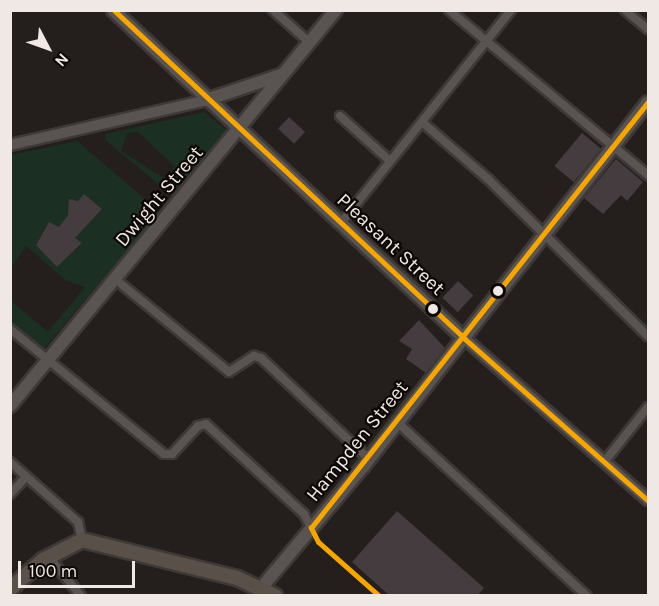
<!DOCTYPE html>
<style>
body{margin:0}
#map{position:relative;width:659px;height:606px;overflow:hidden;background:#241e1c;font-family:Karla,sans-serif}
div>[style]{position:absolute}
.green>*{inset:0;background:#1b3023}
.building>*{inset:0;background:#443c3e;transform-origin:0 0}
.roads{filter:drop-shadow(2px 0 #3e3937) drop-shadow(-2px 0 #3e3937) drop-shadow(0 2px #3e3937) drop-shadow(0 -2px #3e3937)}
.minor>*{height:8px;margin:-4px;padding:0 4px;transform-origin:4px;border-radius:4px;background:#595452}
.tertiary>*{height:10px;margin:-5px;padding:0 5px;transform-origin:5px;border-radius:5px;background:#595452}
.secondary>*{height:12px;margin:-6px;padding:0 6px;transform-origin:6px;border-radius:6px;background:#595452}
.primary>*{height:14px;margin:-7px;padding:0 7px;transform-origin:7px;border-radius:7px;background:#595149}
.bus-1>*{height:4.5px;margin:-2.25px;padding:0 2.25px;transform-origin:2.25px;border-radius:2.25px;background:#f7a600}
.dots>*{width:16px;height:16px;translate:-50% -50%;box-sizing:border-box;border:3px solid #0d0806;border-radius:50%}
span{translate:-50% -50%;white-space:nowrap;text-align:center;line-height:1.15;-webkit-text-stroke:4.5px #0d0806;paint-order:stroke}
.street-label{font-size:20px;color:#f0e8e4}
.frame{position:absolute;inset:0;border:12px solid #f0e8e4;pointer-events:none}
.north{position:absolute;left:18px;top:18px;width:60px;height:60px;-webkit-text-stroke:4px #0d0806;paint-order:stroke;rotate:131deg;font-size:16px;font-weight:700;line-height:24px;text-align:center;color:#f0e8e4}
.north::after{content:'';display:block;margin:auto;width:21px;height:27px;background:#f0e8e4;clip-path:polygon(50% 0,100% 100%,50% 72%,0 100%)}
.scale{position:absolute;left:18px;top:561px;width:117px;height:27px;box-sizing:border-box;border:3px solid #f0e8e4;border-top:0;padding-left:8px;font-size:18px;line-height:21px;white-space:nowrap;color:#f0e8e4;-webkit-text-stroke:4px #0d0806;paint-order:stroke}
</style>
<div id="map">
<div class="green">
<i style="clip-path:polygon(evenodd,204px 112px,228px 131px,173px 196px,105px 140px,106px 134px,204px 112px,138px 132px,174px 166px,167px 180px,121px 151px,127px 133px,138px 132px)"></i>
<i style="clip-path:polygon(evenodd,77px 141px,160px 212px,43px 350px,11px 323px,11px 301px,48px 332px,85px 287px,67px 281px,26px 246px,11px 268px,11px 155px,77px 141px,84px 194px,102px 209px,75px 238px,82px 244px,57px 267px,36px 244px,49px 222px,59px 227px,68px 215px,70px 198px,77px 204px,84px 194px)"></i>
</div>
<div class="building">
<i style="left:289px;top:117px;width:22px;height:16px;rotate:43deg"></i>
<i style="left:582px;top:133px;width:25px;height:43px;rotate:40deg"></i>
<i style="clip-path:polygon(616px 159px,643px 182px,627px 201px,621px 195px,603px 214px,584px 198px)"></i>
<i style="clip-path:polygon(84px 194px,102px 209px,75px 238px,82px 243px,57px 267px,36px 245px,49px 222px,59px 227px,68px 215px,69px 199px,78px 201px)"></i>
<i style="left:458px;top:281px;width:21px;height:23px;rotate:43deg"></i>
<i style="clip-path:polygon(419px 320px,445px 348px,426px 373px,406px 359px,412px 349px,399px 341px)"></i>
<i style="clip-path:polygon(397px 511px,484px 588px,477px 596px,390px 596px,352px 562px)"></i>
</div>
<div class="roads">
<div class="minor">
<i style="left:273px;top:10px;width:50px;rotate:41.7deg"></i>
<i style="left:449px;top:10px;width:259px;rotate:39.7deg"></i>
<i style="left:625px;top:10px;width:30px;rotate:40deg"></i>
<i style="left:340px;top:116px;width:67px;rotate:42deg"></i>
<i style="left:422px;top:122px;width:87px;rotate:40.8deg"></i>
<i style="left:488px;top:179px;width:224px;rotate:44.5deg"></i>
<i style="left:341px;top:223px;width:273px;rotate:-51.4deg"></i>
<i style="left:115px;top:279px;width:147px;rotate:39.2deg"></i>
<i style="left:229px;top:372px;width:30px;rotate:-33deg"></i>
<i style="left:254px;top:356px;width:7px;rotate:16deg"></i>
<i style="left:261px;top:358px;width:148px;rotate:43.1deg"></i>
<i style="left:10px;top:329px;width:198px;rotate:39.1deg"></i>
<i style="left:164px;top:454px;width:8px"></i>
<i style="left:172px;top:454px;width:38px;rotate:-47deg"></i>
<i style="left:198px;top:426px;width:8px;rotate:-14deg"></i>
<i style="left:206px;top:424px;width:133px;rotate:42.6deg"></i>
<i style="left:304px;top:514px;width:16px;rotate:63deg"></i>
<i style="left:398px;top:423px;width:256px;rotate:42.5deg"></i>
<i style="left:605px;top:461px;width:69px;rotate:-51.5deg"></i>
<i style="left:10px;top:462px;width:91px;rotate:41.4deg"></i>
<i style="left:78px;top:522px;width:18px;rotate:77deg"></i>
<i style="left:10px;top:494px;width:23px;rotate:-47deg"></i>
<i style="left:48px;top:556px;width:52px;rotate:50.5deg"></i>
</div>
<div class="tertiary">
<i style="left:10px;top:145px;width:201px;rotate:-12.9deg"></i>
<i style="left:464px;top:338px;width:245px;rotate:41.4deg"></i>
</div>
<div class="secondary">
<i style="left:113px;top:10px;width:480px;rotate:43.1deg"></i>
<i style="left:206px;top:100px;width:79px;rotate:-18.4deg"></i>
<i style="left:10px;top:406px;width:513px;rotate:-50.54deg"></i>
<i style="left:262px;top:587px;width:155px;rotate:-50deg"></i>
<i style="left:362px;top:468px;width:464px;rotate:-52deg"></i>
</div>
<div class="primary">
<i style="left:10px;top:589px;width:44px;rotate:-41.3deg"></i>
<i style="left:43px;top:560px;width:44px;rotate:-27.1deg"></i>
<i style="left:82px;top:540px;width:160px;rotate:13.8deg"></i>
<i style="left:237px;top:578px;width:42px;rotate:25.3deg"></i>
</div>
</div>
<div class="bus-1">
<i style="left:114px;top:10px;width:480px;rotate:43.1deg"></i>
<i style="left:464px;top:338px;width:245px;rotate:41.4deg"></i>
<i style="left:379px;top:596px;width:81px;rotate:-138.5deg"></i>
<i style="left:318px;top:542px;width:16px;rotate:-117deg"></i>
<i style="left:311px;top:528px;width:543px;rotate:-51.65deg"></i>
</div>
<div class="dots">
<i style="left:498px;top:291px;background:#f0e8e4"></i>
<i style="left:433px;top:309px;background:#f0e8e4"></i>
</div>
<div class="street-label">
<span style="left:159px;top:196px;rotate:-50deg">Dwight Street</span>
<span style="left:391px;top:244px;rotate:43deg">Pleasant Street</span>
<span style="left:357px;top:441px;rotate:-51deg">Hampden Street</span>
</div>
<div class="frame"></div>
<div class="north">N</div>
<div class="scale">100 m</div>
</div>
